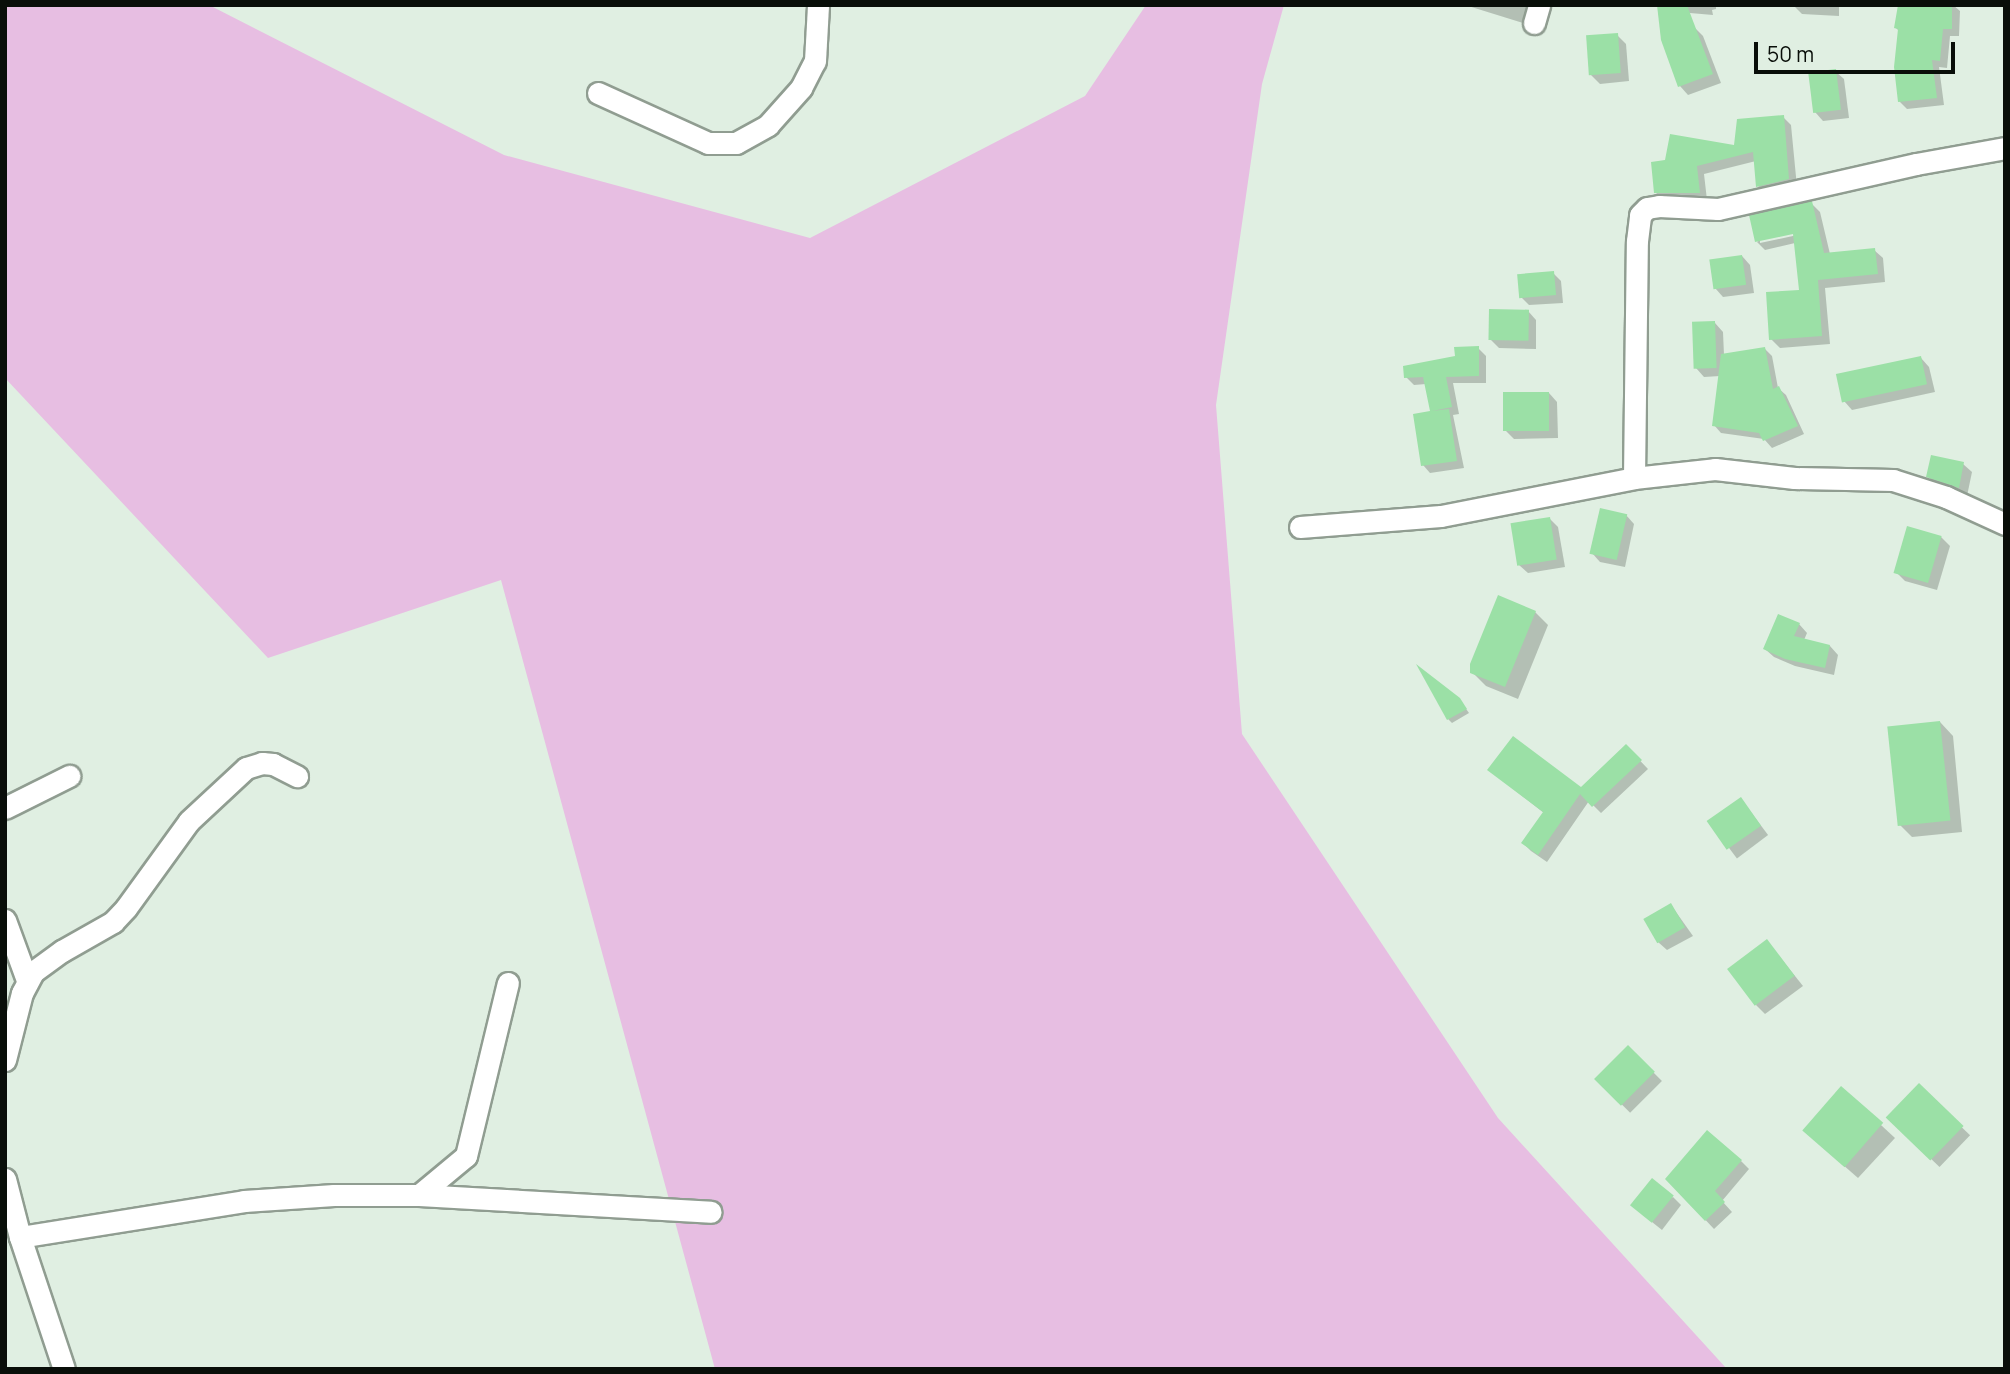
<!DOCTYPE html>
<style>
body{margin:0}
#map{position:relative;width:2010px;height:1374px;overflow:hidden;background:#e0efe2;font-family:Manrope,sans-serif}
div>[style]{position:absolute}
.green>*{inset:0;background:#e7bee2}
.shadow>*{inset:0;background:#0003;transform-origin:0 0}
.building>*{inset:0;background:#9be0a6;transform-origin:0 0}
.roads{filter:drop-shadow(2px 0 #909d91) drop-shadow(-2px 0 #909d91) drop-shadow(0 2px #909d91) drop-shadow(0 -2px #909d91)}
.minor>*{height:21px;margin:-10.5px;padding:0 10.5px;transform-origin:10.5px;border-radius:10.5px;background:#fff}
span{translate:-50% -50%;white-space:nowrap;text-align:center;line-height:1.15;-webkit-text-stroke:6px #e0efe2;paint-order:stroke}
.frame{position:absolute;inset:0;border:7px solid #090e09;pointer-events:none}
.scale{position:absolute;left:1754px;top:42px;width:201px;height:32px;box-sizing:border-box;border:4px solid #090e09;border-top:0;padding-left:9px;font-size:21px;line-height:24px;white-space:nowrap;color:#090e09;-webkit-text-stroke:5px #e0efe2;paint-order:stroke}
</style>
<div id="map">
<div class="green">
<i style="clip-path:polygon(5px 5px,209px 5px,504px 155px,810px 238px,1085px 96px,1146px 5px,1284px 5px,1262px 84px,1216px 405px,1242px 734px,1498px 1118px,1727px 1369px,715px 1369px,501px 580px,268px 658px,5px 378px)"></i>
</div>
<div class="shadow">
<i style="clip-path:polygon(1465px 5px,1529px 5px,1523px 23px)"></i>
<i style="clip-path:polygon(1662px 5px,1716px 5px,1716px 9px,1712px 10px,1713px 15px,1667px 11px)"></i>
<i style="clip-path:polygon(1839px 5px,1839px 16px,1802px 14px,1794px 6px)"></i>
<i style="clip-path:polygon(1899px 5px,1953px 5px,1960px 11px,1959px 36px,1950px 36px,1947px 68px,1939px 67px,1944px 105px,1907px 109px,1899px 101px,1899px 31px,1895px 27px)"></i>
<i style="clip-path:polygon(1694px 27px,1703px 36px,1721px 83px,1688px 95px,1680px 86px)"></i>
<i style="clip-path:polygon(1617px 35px,1626px 44px,1629px 81px,1600px 84px,1591px 75px)"></i>
<i style="clip-path:polygon(1835px 71px,1844px 79px,1849px 118px,1823px 121px,1815px 112px)"></i>
<i style="clip-path:polygon(1783px 117px,1791px 125px,1797px 187px,1766px 194px,1758px 186px,1756px 161px,1704px 174px,1707px 200px,1664px 201px,1656px 193px,1653px 163px,1735px 147px)"></i>
<i style="clip-path:polygon(evenodd,1811px 203px,1820px 212px,1830px 254px,1874px 250px,1883px 258px,1885px 282px,1825px 288px,1830px 344px,1780px 348px,1771px 339px,1800px 291px,1795px 243px,1765px 250px,1757px 242px,1811px 203px,1801px 230px,1802px 234px,1760px 243px,1760px 239px,1801px 230px)"></i>
<i style="clip-path:polygon(1742px 256px,1750px 265px,1754px 293px,1723px 297px,1715px 288px)"></i>
<i style="clip-path:polygon(1553px 273px,1561px 281px,1563px 303px,1529px 305px,1521px 297px)"></i>
<i style="clip-path:polygon(1528px 311px,1536px 320px,1536px 349px,1499px 348px,1490px 339px)"></i>
<i style="clip-path:polygon(1715px 323px,1723px 332px,1724px 355px,1765px 349px,1772px 356px,1778px 388px,1786px 395px,1804px 434px,1772px 448px,1764px 439px,1721px 433px,1714px 425px,1720px 376px,1704px 377px,1696px 368px)"></i>
<i style="clip-path:polygon(1478px 348px,1486px 356px,1486px 383px,1453px 383px,1459px 414px,1453px 415px,1464px 468px,1430px 473px,1423px 465px,1432px 413px,1426px 384px,1414px 385px,1406px 377px)"></i>
<i style="clip-path:polygon(1921px 358px,1929px 367px,1935px 392px,1852px 410px,1844px 401px)"></i>
<i style="clip-path:polygon(1549px 393px,1557px 402px,1558px 438px,1514px 439px,1505px 430px)"></i>
<i style="clip-path:polygon(1963px 464px,1972px 472px,1967px 496px,1936px 485px,1928px 476px)"></i>
<i style="clip-path:polygon(1626px 515px,1634px 524px,1625px 567px,1600px 562px,1592px 553px)"></i>
<i style="clip-path:polygon(1550px 519px,1558px 527px,1565px 567px,1528px 573px,1519px 565px)"></i>
<i style="clip-path:polygon(1941px 537px,1950px 546px,1937px 590px,1905px 581px,1896px 572px)"></i>
<i style="clip-path:polygon(1535px 612px,1548px 625px,1518px 699px,1486px 686px,1472px 672px)"></i>
<i style="clip-path:polygon(1799px 624px,1807px 633px,1804px 640px,1830px 646px,1838px 655px,1834px 675px,1795px 666px,1774px 657px,1765px 649px)"></i>
<i style="clip-path:polygon(1459px 699px,1469px 713px,1452px 723px,1448px 719px)"></i>
<i style="clip-path:polygon(1940px 722px,1953px 736px,1962px 832px,1912px 837px,1899px 824px)"></i>
<i style="clip-path:polygon(1626px 746px,1648px 769px,1601px 813px,1589px 801px,1547px 862px,1531px 851px,1523px 843px,1544px 813px,1489px 770px,1581px 789px)"></i>
<i style="left:1741px;top:799px;width:45px;height:39px;rotate:53deg"></i>
<i style="clip-path:polygon(1671px 905px,1693px 936px,1667px 950px,1658px 942px)"></i>
<i style="clip-path:polygon(1767px 941px,1803px 986px,1765px 1014px,1756px 1005px)"></i>
<i style="left:1628px;top:1047px;width:48px;height:45px;rotate:45deg"></i>
<i style="left:1919px;top:1086px;width:71px;height:44px;rotate:44deg"></i>
<i style="clip-path:polygon(1841px 1088px,1895px 1138px,1858px 1178px,1818px 1143px)"></i>
<i style="clip-path:polygon(1741px 1161px,1749px 1169px,1722px 1201px,1732px 1212px,1714px 1229px,1667px 1179px)"></i>
<i style="clip-path:polygon(1673px 1197px,1681px 1205px,1662px 1230px,1642px 1214px)"></i>
</div>
<div class="building">
<i style="clip-path:polygon(1657px 5px,1687px 5px,1713px 74px,1678px 87px,1661px 40px)"></i>
<i style="clip-path:polygon(1898px 5px,1952px 5px,1952px 29px,1943px 29px,1940px 61px,1932px 60px,1937px 98px,1898px 102px,1894px 67px,1898px 29px,1894px 28px)"></i>
<i style="left:1618px;top:33px;width:40px;height:32px;rotate:86deg"></i>
<i style="left:1836px;top:69px;width:41px;height:28px;rotate:83deg"></i>
<i style="clip-path:polygon(1784px 115px,1789px 179px,1756px 187px,1753px 152px,1697px 166px,1700px 193px,1654px 193px,1651px 162px,1665px 160px,1670px 134px,1734px 145px,1737px 119px)"></i>
<i style="clip-path:polygon(1812px 201px,1824px 253px,1875px 248px,1878px 274px,1818px 280px,1822px 336px,1769px 340px,1766px 292px,1799px 290px,1793px 234px,1755px 242px,1749px 215px)"></i>
<i style="left:1742px;top:255px;width:30px;height:33px;rotate:82deg"></i>
<i style="left:1554px;top:271px;width:24px;height:37px;rotate:85deg"></i>
<i style="left:1489px;top:309px;width:40px;height:31px;rotate:1deg"></i>
<i style="left:1715px;top:321px;width:47px;height:23px;rotate:88deg"></i>
<i style="clip-path:polygon(1479px 346px,1479px 376px,1446px 377px,1452px 407px,1432px 411px,1449px 409px,1457px 461px,1421px 466px,1413px 414px,1430px 411px,1423px 377px,1404px 378px,1403px 366px,1455px 356px,1454px 347px)"></i>
<i style="clip-path:polygon(1765px 347px,1773px 389px,1779px 386px,1798px 426px,1763px 441px,1759px 433px,1712px 426px,1721px 354px)"></i>
<i style="left:1921px;top:356px;width:29px;height:87px;rotate:78deg"></i>
<i style="left:1503px;top:392px;width:46px;height:39px"></i>
<i style="clip-path:polygon(1931px 455px,1964px 462px,1959px 488px,1926px 477px)"></i>
<i style="left:1600px;top:508px;width:28px;height:47px;rotate:13deg"></i>
<i style="left:1550px;top:517px;width:43px;height:40px;rotate:81deg"></i>
<i style="left:1907px;top:526px;width:36px;height:49px;rotate:16deg"></i>
<i style="clip-path:polygon(1498px 595px,1536px 611px,1505px 687px,1470px 673px,1470px 664px)"></i>
<i style="clip-path:polygon(1778px 614px,1800px 623px,1794px 636px,1830px 645px,1825px 668px,1785px 659px,1763px 649px)"></i>
<i style="clip-path:polygon(1416px 664px,1460px 698px,1467px 709px,1447px 720px)"></i>
<i style="left:1940px;top:721px;width:100px;height:53px;rotate:84deg"></i>
<i style="clip-path:polygon(1513px 736px,1581px 787px,1626px 744px,1642px 760px,1592px 807px,1580px 794px,1538px 855px,1521px 843px,1543px 812px,1487px 770px)"></i>
<i style="left:1741px;top:797px;width:35px;height:42px;rotate:55deg"></i>
<i style="left:1671px;top:903px;width:28px;height:32px;rotate:60deg"></i>
<i style="left:1767px;top:939px;width:46px;height:50px;rotate:53deg"></i>
<i style="left:1628px;top:1045px;width:38px;height:48px;rotate:45deg"></i>
<i style="left:1919px;top:1083px;width:62px;height:48px;rotate:44deg"></i>
<i style="left:1841px;top:1086px;width:56px;height:59px;rotate:41deg"></i>
<i style="clip-path:polygon(1707px 1130px,1742px 1160px,1715px 1191px,1725px 1202px,1705px 1221px,1665px 1179px)"></i>
<i style="left:1652px;top:1178px;width:28px;height:35px;rotate:39deg"></i>
</div>
<div class="roads">
<div class="minor">
<i style="left:1534px;top:23px;width:19px;rotate:-74deg"></i>
<i style="left:598px;top:93px;width:121px;rotate:24.4deg"></i>
<i style="left:708px;top:143px;width:28px"></i>
<i style="left:736px;top:143px;width:37px;rotate:-29deg"></i>
<i style="left:768px;top:125px;width:50px;rotate:-48.3deg"></i>
<i style="left:801px;top:88px;width:30px;rotate:-63deg"></i>
<i style="left:815px;top:61px;width:56px;rotate:-86.9deg"></i>
<i style="left:1634px;top:478px;width:237px;rotate:-89.3deg"></i>
<i style="left:1637px;top:241px;width:26px;rotate:-83deg"></i>
<i style="left:1640px;top:215px;width:10px;rotate:-45deg"></i>
<i style="left:1647px;top:208px;width:12px;rotate:-9deg"></i>
<i style="left:1659px;top:206px;width:59px;rotate:2.9deg"></i>
<i style="left:1718px;top:209px;width:203px;rotate:-12.8deg"></i>
<i style="left:1916px;top:164px;width:90px;rotate:-10.2deg"></i>
<i style="left:1300px;top:527px;width:141px;rotate:-4.5deg"></i>
<i style="left:1441px;top:516px;width:197px;rotate:-11.1deg"></i>
<i style="left:1634px;top:478px;width:81px;rotate:-6.3deg"></i>
<i style="left:1715px;top:469px;width:80px;rotate:6.5deg"></i>
<i style="left:1794px;top:478px;width:99px;rotate:1.2deg"></i>
<i style="left:1893px;top:480px;width:56px;rotate:17.8deg"></i>
<i style="left:1946px;top:497px;width:65px;rotate:24.6deg"></i>
<i style="left:5px;top:808px;width:72px;rotate:-26.6deg"></i>
<i style="left:5px;top:920px;width:64px;rotate:69.9deg"></i>
<i style="left:5px;top:1060px;width:69px;rotate:-75.8deg"></i>
<i style="left:22px;top:993px;width:24px;rotate:-62deg"></i>
<i style="left:33px;top:972px;width:36px;rotate:-36deg"></i>
<i style="left:62px;top:951px;width:59px;rotate:-29.6deg"></i>
<i style="left:113px;top:922px;width:19px;rotate:-47deg"></i>
<i style="left:126px;top:908px;width:107px;rotate:-54.1deg"></i>
<i style="left:189px;top:821px;width:78px;rotate:-42.9deg"></i>
<i style="left:246px;top:768px;width:17px;rotate:-17deg"></i>
<i style="left:262px;top:763px;width:11px;rotate:5deg"></i>
<i style="left:273px;top:764px;width:27px;rotate:27deg"></i>
<i style="left:5px;top:1179px;width:60px;rotate:75.5deg"></i>
<i style="left:20px;top:1237px;width:139px;rotate:71.6deg"></i>
<i style="left:419px;top:1195px;width:61px;rotate:-39.7deg"></i>
<i style="left:466px;top:1156px;width:178px;rotate:-76.4deg"></i>
<i style="left:20px;top:1237px;width:227px;rotate:-9.1deg"></i>
<i style="left:244px;top:1201px;width:90px;rotate:-3.8deg"></i>
<i style="left:334px;top:1195px;width:85px"></i>
<i style="left:419px;top:1195px;width:292px;rotate:3.3deg"></i>
</div>
</div>
<div class="frame"></div>
<div class="scale">50 m</div>
</div>
